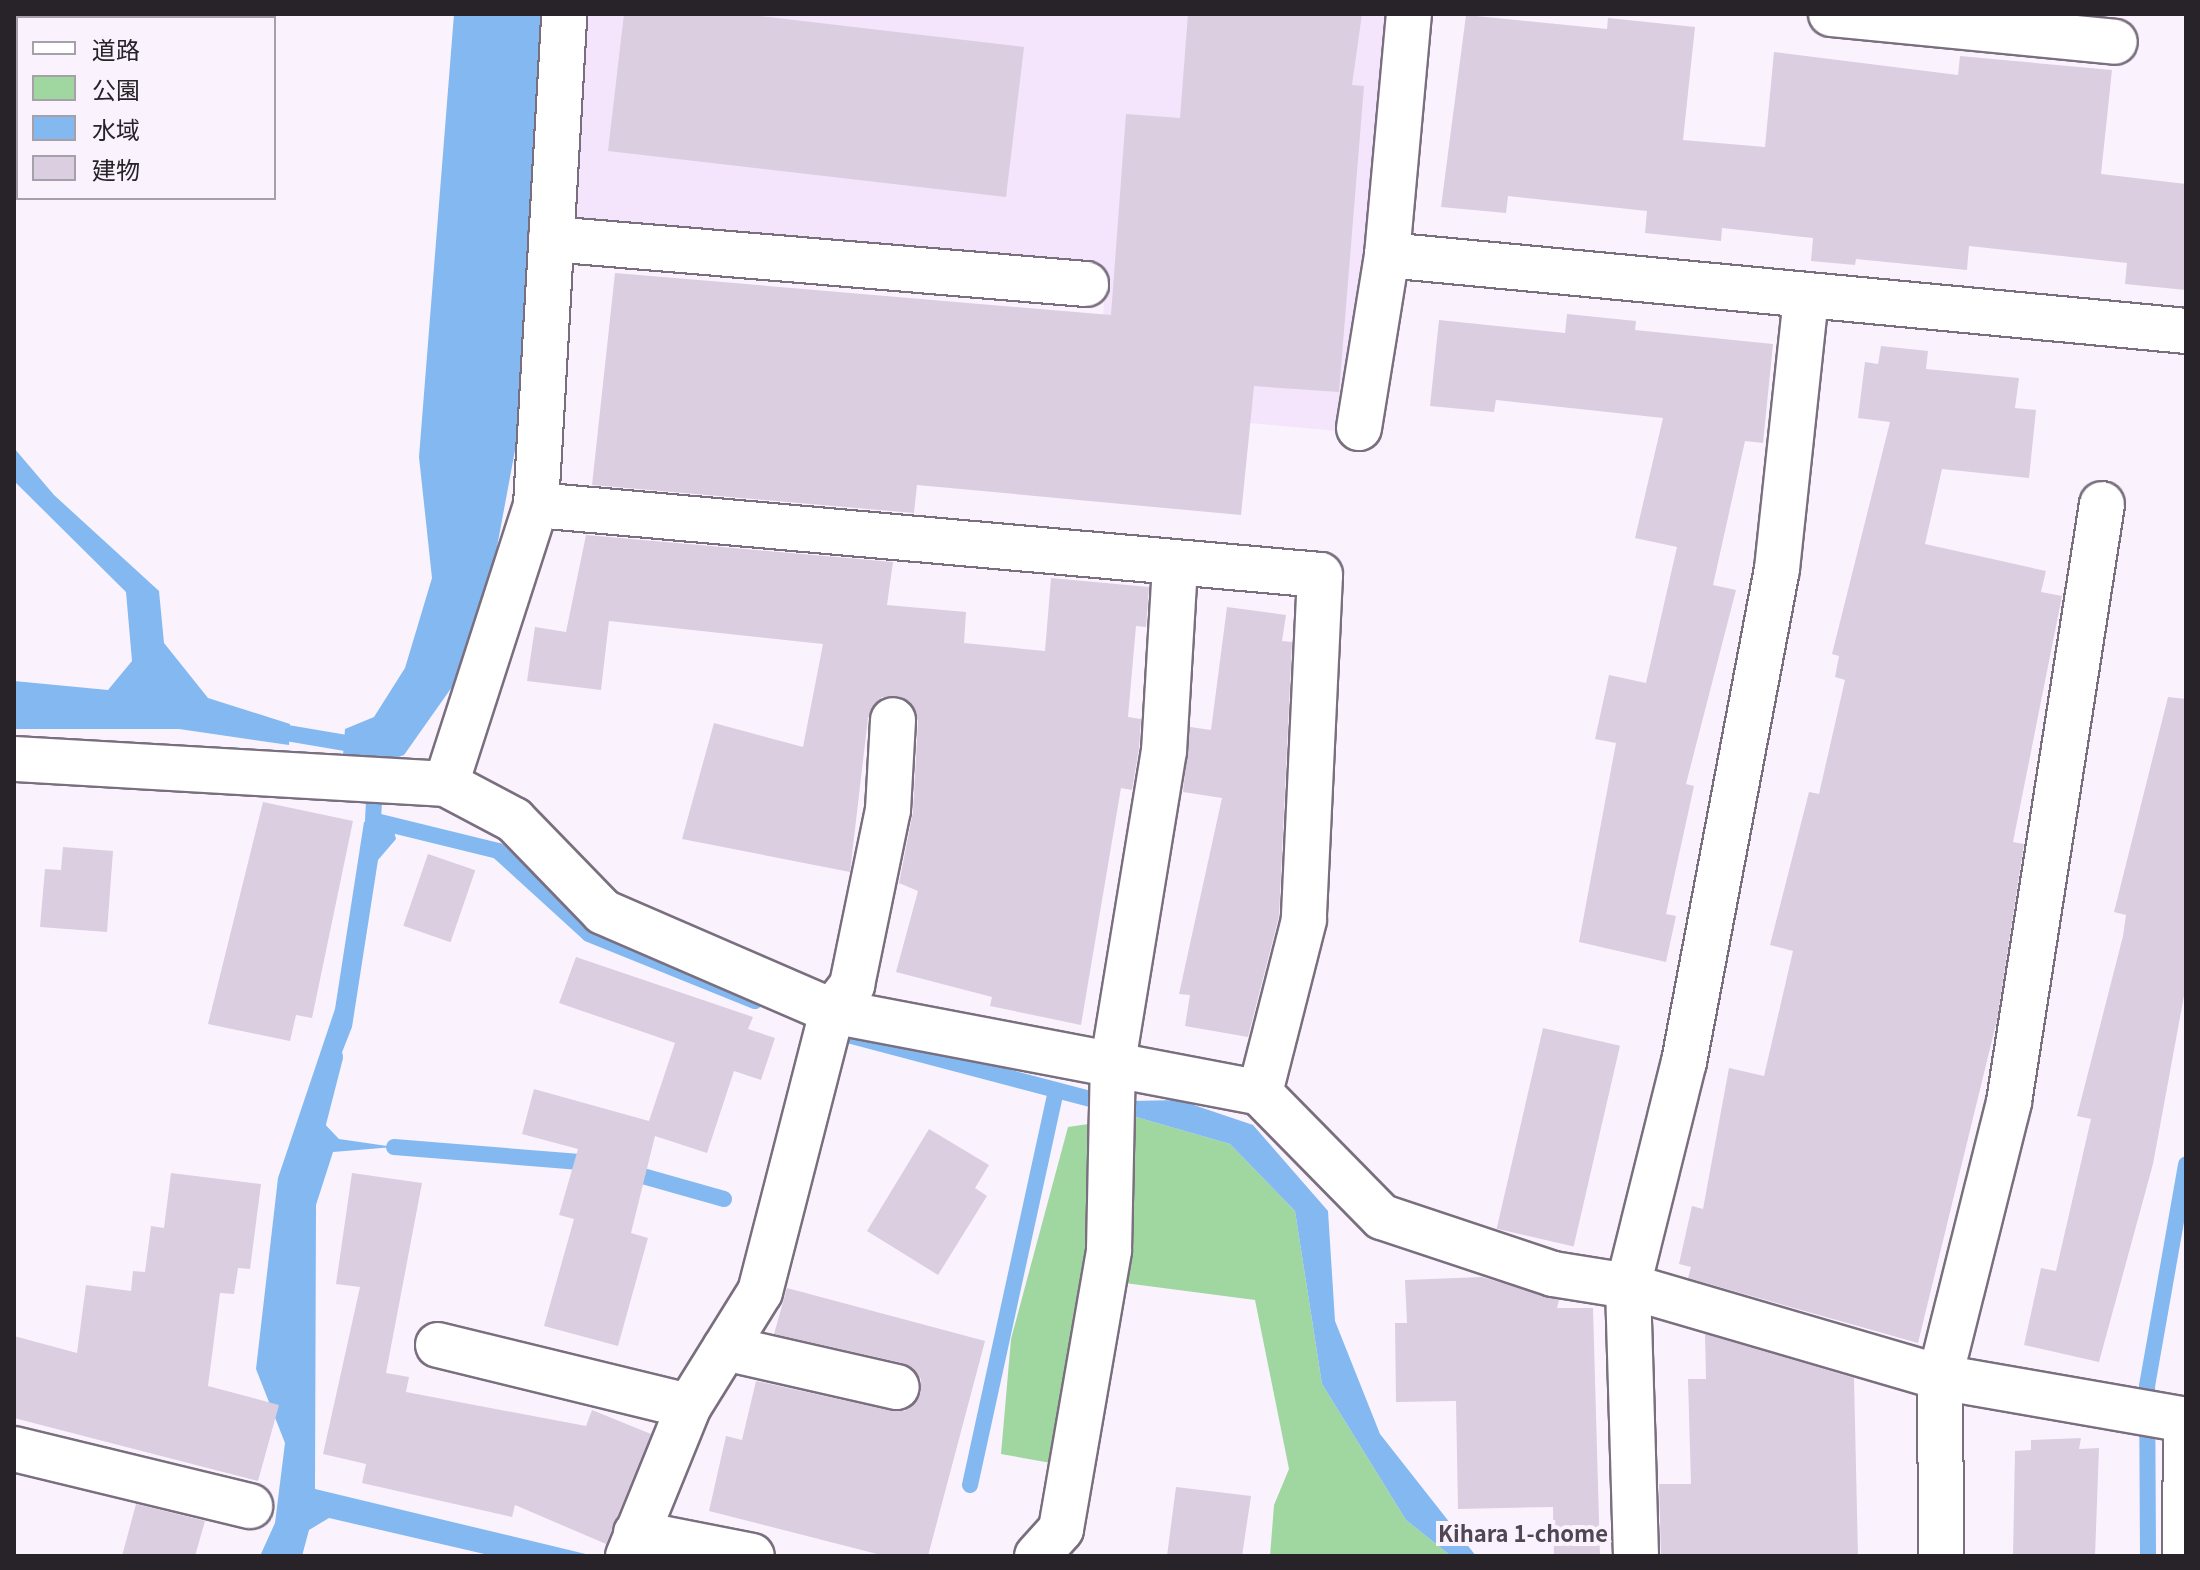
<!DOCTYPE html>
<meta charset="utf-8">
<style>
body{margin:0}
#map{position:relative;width:2200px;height:1570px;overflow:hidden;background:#faf3fd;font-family:Georgia,"Noto Sans JP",serif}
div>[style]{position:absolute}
.built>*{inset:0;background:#f4e4fc}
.green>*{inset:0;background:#a0d7a1}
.water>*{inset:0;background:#83b8f1}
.stream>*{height:16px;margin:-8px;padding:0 8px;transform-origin:8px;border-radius:8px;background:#83b8f1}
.building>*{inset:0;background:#dacee0;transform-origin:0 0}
.roads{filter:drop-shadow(2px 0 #7a6f7f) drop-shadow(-2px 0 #7a6f7f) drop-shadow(0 2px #7a6f7f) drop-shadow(0 -2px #7a6f7f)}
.minor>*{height:44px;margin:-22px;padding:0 22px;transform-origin:22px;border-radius:22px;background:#fff}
span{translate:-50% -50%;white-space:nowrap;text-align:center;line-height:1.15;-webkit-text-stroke:8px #faf3fd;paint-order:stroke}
.neighbourhood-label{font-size:22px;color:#504755;font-weight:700}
.frame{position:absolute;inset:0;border:16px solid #272329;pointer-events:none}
.legend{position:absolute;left:16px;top:16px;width:260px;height:184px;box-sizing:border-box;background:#faf3fd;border:2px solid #a6a0a8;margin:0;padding:10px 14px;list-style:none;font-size:24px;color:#272329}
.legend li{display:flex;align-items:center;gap:16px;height:40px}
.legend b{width:40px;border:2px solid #a6a0a8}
</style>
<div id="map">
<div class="built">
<i style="clip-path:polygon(583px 14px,1391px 14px,1347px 432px,1099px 409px,1105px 274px,569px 223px)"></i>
</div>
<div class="green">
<i style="clip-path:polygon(1136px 1117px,1230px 1144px,1295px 1211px,1322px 1384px,1406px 1520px,1451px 1556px,1270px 1556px,1274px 1505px,1289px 1469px,1255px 1300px,1094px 1279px,1062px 1465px,1001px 1454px,1011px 1339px,1068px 1127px)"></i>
</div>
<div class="water">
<i style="clip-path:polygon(454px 14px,542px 14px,516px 445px,489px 590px,464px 670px,404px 755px,375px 766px,343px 755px,345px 729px,374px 717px,405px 668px,432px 578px,419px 457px)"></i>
<i style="clip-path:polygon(14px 448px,54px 495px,159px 591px,164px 643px,208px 698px,290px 724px,289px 745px,179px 729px,14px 729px,14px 681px,108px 690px,132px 661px,126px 592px,14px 481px)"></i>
<i style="clip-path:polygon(391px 819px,396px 839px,378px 860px,352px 1027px,317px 1116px,339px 1139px,394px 1147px,333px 1152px,316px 1205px,315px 1489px,594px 1556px,493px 1556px,329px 1518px,309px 1530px,302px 1556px,260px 1556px,275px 1523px,285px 1443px,256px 1369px,278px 1178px,335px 1009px,364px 822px)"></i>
<i style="clip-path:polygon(1179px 1100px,1253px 1125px,1328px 1211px,1335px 1321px,1380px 1434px,1476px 1556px,1451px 1556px,1406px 1520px,1322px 1384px,1295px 1211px,1230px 1144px,1136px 1117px,1132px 1101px)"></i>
</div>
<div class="stream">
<i style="left:269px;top:730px;width:96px;rotate:9.6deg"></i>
<i style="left:376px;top:821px;width:126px;rotate:13.8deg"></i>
<i style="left:498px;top:851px;width:123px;rotate:42.4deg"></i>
<i style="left:589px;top:934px;width:179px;rotate:22deg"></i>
<i style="left:372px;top:841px;width:61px;rotate:-87.2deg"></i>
<i style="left:829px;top:1030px;width:293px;rotate:14.8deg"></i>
<i style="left:314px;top:1139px;width:85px;rotate:-75.6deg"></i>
<i style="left:394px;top:1147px;width:202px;rotate:4.6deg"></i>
<i style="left:625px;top:1171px;width:103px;rotate:15.8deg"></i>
<i style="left:970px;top:1485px;width:398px;rotate:-77.7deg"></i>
<i style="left:2148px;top:1556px;width:170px;rotate:-90.3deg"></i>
<i style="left:2147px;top:1386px;width:225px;rotate:-80deg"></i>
</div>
<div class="building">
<i style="clip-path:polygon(624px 14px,742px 14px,1024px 47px,1006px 197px,608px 151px)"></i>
<i style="clip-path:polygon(1188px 14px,1362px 14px,1352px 85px,1364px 86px,1339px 392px,1254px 386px,1241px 515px,917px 485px,914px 513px,592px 485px,615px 273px,1111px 315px,1126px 114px,1180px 118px)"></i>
<i style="clip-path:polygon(1466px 15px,1607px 29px,1608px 18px,1695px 27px,1683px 140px,1765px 147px,1774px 52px,1958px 75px,1960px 56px,2112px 70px,2101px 174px,2186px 184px,2186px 290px,2125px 284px,2127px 263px,1969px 246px,1967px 270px,1856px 259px,1855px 265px,1811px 261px,1813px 238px,1722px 228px,1721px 241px,1645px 233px,1647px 211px,1508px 196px,1506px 213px,1441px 207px)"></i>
<i style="clip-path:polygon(1567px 314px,1636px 321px,1635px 330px,1773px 344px,1763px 443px,1745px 441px,1713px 585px,1736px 590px,1686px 784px,1694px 786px,1666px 914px,1676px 916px,1666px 962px,1579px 942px,1616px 743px,1595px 739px,1609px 675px,1646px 683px,1677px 547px,1635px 538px,1663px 418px,1496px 400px,1494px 412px,1430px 406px,1439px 320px,1565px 333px)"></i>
<i style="clip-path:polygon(1881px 346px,1928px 351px,1926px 369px,2019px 378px,2015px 408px,2036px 410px,2029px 478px,1942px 469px,1925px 544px,2046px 571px,2041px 592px,2062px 596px,2013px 842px,2024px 844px,1997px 1020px,1918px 1343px,1688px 1278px,1691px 1267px,1679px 1264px,1692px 1206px,1703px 1209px,1729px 1068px,1764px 1076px,1793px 951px,1770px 945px,1809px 792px,1819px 794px,1845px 680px,1835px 677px,1839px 656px,1832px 654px,1890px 422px,1858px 418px,1865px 362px,1878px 364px)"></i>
<i style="clip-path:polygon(586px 535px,893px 562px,887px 605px,966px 612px,964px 643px,1045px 651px,1051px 578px,1149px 587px,1146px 627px,1136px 626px,1128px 717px,1141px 719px,1139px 748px,1132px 790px,1121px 788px,1081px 1025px,990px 1006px,992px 997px,896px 972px,918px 891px,899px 883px,913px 812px,918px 721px,906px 699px,882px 697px,868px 718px,850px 872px,682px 839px,714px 723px,803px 747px,823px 644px,609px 621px,601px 690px,527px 681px,535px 627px,566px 632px)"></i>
<i style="clip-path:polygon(1227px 607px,1286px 615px,1282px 641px,1292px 642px,1279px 916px,1248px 1037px,1185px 1026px,1190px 995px,1179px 994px,1222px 798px,1183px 792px,1190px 727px,1211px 730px)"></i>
<i style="clip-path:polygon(2168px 697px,2186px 699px,2186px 985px,2153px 1164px,2099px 1362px,2024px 1345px,2041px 1268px,2056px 1271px,2091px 1119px,2077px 1116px,2123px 936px,2126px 915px,2114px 912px)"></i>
<i style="clip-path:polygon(263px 802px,353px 821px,312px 1018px,296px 1015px,290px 1041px,208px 1024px)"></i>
<i style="clip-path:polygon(63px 847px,113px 851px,107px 932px,40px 927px,45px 869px,61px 870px)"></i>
<i style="left:428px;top:854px;width:50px;height:76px;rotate:19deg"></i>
<i style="clip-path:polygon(576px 957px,753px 1017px,748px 1029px,775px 1038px,761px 1080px,734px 1071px,707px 1153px,655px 1136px,631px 1233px,648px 1238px,618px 1346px,544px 1326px,574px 1219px,559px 1215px,578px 1149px,522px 1134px,534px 1089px,649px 1121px,675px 1043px,559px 1003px)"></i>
<i style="left:1543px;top:1028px;width:79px;height:206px;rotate:13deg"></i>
<i style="clip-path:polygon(929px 1129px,989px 1165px,975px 1188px,987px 1196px,938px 1275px,867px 1231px)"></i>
<i style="clip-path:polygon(171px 1173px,261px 1184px,250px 1269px,238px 1268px,234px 1294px,220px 1293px,208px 1386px,279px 1405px,258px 1481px,14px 1418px,14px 1336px,77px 1353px,86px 1285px,131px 1291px,133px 1271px,145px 1272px,151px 1226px,164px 1228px)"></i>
<i style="clip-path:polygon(352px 1173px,422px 1183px,386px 1373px,409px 1377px,406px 1392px,586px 1426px,592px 1410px,651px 1434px,606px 1544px,515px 1505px,512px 1517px,362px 1483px,366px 1464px,323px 1454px,360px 1287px,336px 1284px)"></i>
<i style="clip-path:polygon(1482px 1277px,1559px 1300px,1557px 1308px,1593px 1308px,1600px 1556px,1554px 1556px,1553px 1507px,1458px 1509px,1456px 1401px,1396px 1402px,1395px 1323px,1407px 1323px,1405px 1280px)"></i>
<i style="clip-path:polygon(787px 1288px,985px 1341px,928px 1556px,885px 1556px,709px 1511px,726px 1436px,742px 1440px,756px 1381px,892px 1411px,905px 1411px,921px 1393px,921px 1379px,903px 1363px,774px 1334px)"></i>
<i style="clip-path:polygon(1705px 1334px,1854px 1378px,1858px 1556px,1661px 1556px,1659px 1484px,1691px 1484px,1688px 1379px,1706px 1379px)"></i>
<i style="clip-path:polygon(2081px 1438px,2079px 1449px,2099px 1448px,2095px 1556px,2013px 1556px,2015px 1451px,2031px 1450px,2031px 1440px)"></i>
<i style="clip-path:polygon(1176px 1487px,1251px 1496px,1242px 1556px,1167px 1556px)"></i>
<i style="clip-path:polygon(136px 1504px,205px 1521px,195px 1556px,122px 1556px)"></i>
</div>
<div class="roads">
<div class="minor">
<i style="left:1831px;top:14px;width:285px;rotate:5.6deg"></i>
<i style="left:551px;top:239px;width:537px;rotate:4.81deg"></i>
<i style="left:1387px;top:255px;width:803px;rotate:5.43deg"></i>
<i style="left:1359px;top:428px;width:175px;rotate:-80.8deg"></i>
<i style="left:1387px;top:255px;width:242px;rotate:-84.8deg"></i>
<i style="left:536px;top:505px;width:787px;rotate:5.1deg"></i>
<i style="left:1320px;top:575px;width:345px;rotate:92.7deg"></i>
<i style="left:1304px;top:920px;width:179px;rotate:104.3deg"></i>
<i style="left:14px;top:759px;width:433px;rotate:3.3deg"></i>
<i style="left:446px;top:784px;width:77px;rotate:27.9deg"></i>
<i style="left:514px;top:820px;width:128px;rotate:45.9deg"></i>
<i style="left:603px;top:912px;width:249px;rotate:23.4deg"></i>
<i style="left:832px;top:1011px;width:436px;rotate:10.8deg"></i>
<i style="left:1260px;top:1093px;width:174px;rotate:45.5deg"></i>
<i style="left:1382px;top:1217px;width:180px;rotate:18.4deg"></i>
<i style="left:1553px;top:1274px;width:76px;rotate:9.1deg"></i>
<i style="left:1628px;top:1286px;width:325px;rotate:16.3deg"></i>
<i style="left:1940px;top:1377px;width:250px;rotate:9.9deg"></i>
<i style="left:446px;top:784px;width:293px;rotate:-72.1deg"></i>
<i style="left:536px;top:505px;width:492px;rotate:-86.7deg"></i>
<i style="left:438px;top:1345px;width:258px;rotate:13.7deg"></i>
<i style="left:725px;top:1348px;width:176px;rotate:12.8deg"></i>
<i style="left:14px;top:1449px;width:243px;rotate:13.6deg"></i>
<i style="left:636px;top:1533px;width:118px;rotate:11.2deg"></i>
<i style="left:628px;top:1556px;width:162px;rotate:-67.9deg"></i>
<i style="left:689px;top:1406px;width:134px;rotate:-58.1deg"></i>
<i style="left:760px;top:1292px;width:290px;rotate:-75.6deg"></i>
<i style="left:832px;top:1011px;width:33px;rotate:-52deg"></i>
<i style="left:852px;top:985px;width:179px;rotate:-78.4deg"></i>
<i style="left:888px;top:810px;width:90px;rotate:-86.8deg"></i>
<i style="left:1037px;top:1556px;width:36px;rotate:-48deg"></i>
<i style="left:1061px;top:1529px;width:283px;rotate:-80.2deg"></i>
<i style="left:1109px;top:1250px;width:188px;rotate:-88.8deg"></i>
<i style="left:1113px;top:1062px;width:315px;rotate:-80.7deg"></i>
<i style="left:1164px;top:751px;width:185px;rotate:-86.6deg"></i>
<i style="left:1636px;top:1556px;width:270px;rotate:-91.7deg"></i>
<i style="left:1628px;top:1286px;width:231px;rotate:-76deg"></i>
<i style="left:1684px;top:1062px;width:502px;rotate:-79.32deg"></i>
<i style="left:1777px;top:569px;width:273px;rotate:-83.9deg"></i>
<i style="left:1941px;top:1556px;width:179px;rotate:-90.3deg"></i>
<i style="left:1940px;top:1377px;width:284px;rotate:-75.9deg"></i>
<i style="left:2009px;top:1102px;width:605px;rotate:-81.16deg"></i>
<i style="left:2185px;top:1556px;width:132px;rotate:-89.6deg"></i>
</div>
</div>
<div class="neighbourhood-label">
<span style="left:1523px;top:1533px">Kihara 1-chome</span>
</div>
<div class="frame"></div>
<ul class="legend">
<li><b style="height:10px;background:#fff"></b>道路</li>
<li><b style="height:22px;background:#a0d7a1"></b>公園</li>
<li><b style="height:22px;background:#83b8f1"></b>水域</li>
<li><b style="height:22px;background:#dacee0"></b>建物</li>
</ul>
</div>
